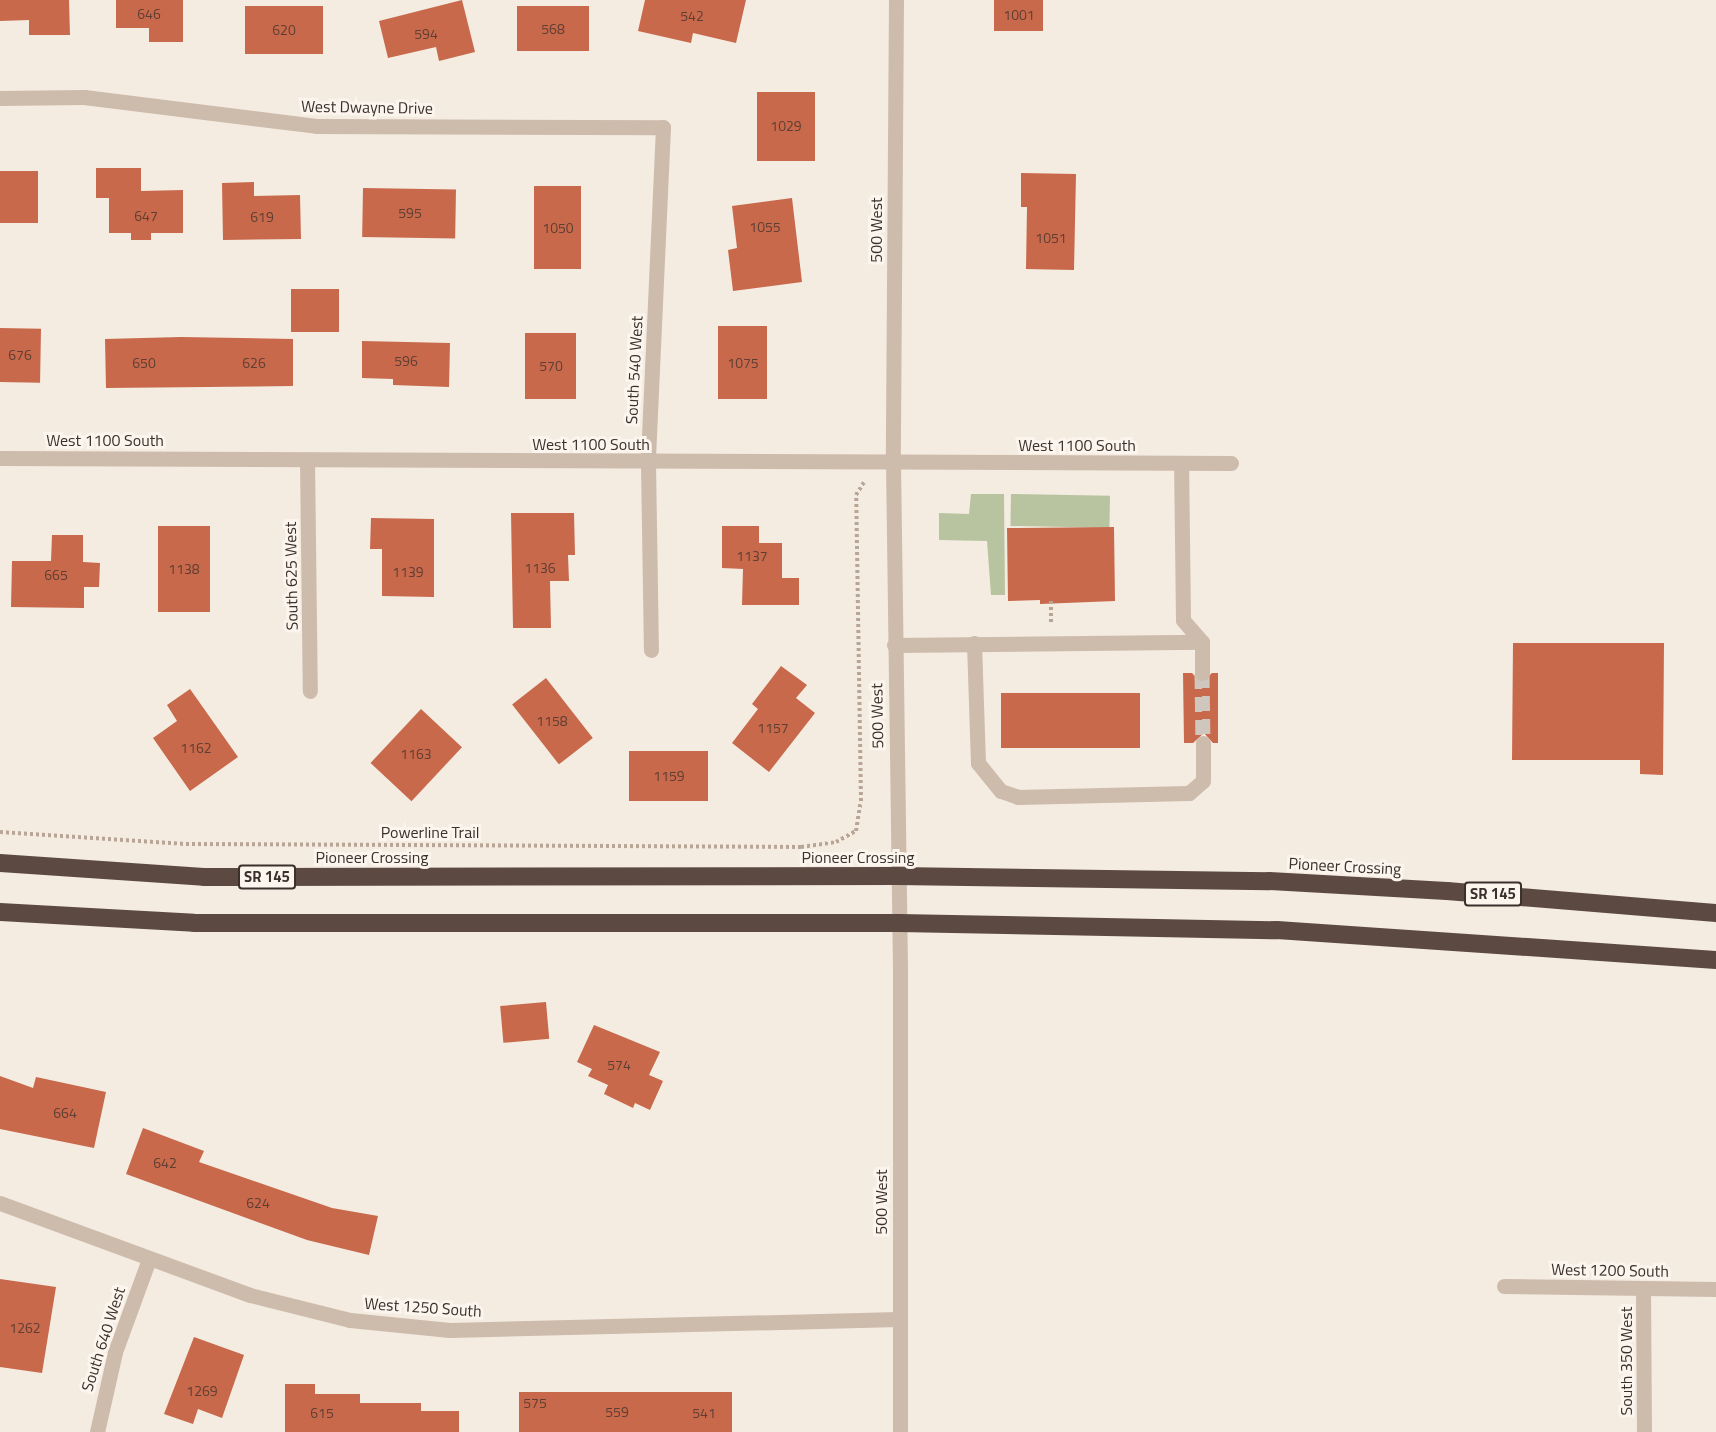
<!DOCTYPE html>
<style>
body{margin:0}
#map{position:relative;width:1716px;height:1432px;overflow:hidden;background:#f4ebe1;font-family:"Titillium Web",sans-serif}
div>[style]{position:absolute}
.green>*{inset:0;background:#b8c4a0;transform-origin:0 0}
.building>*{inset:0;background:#c8694b;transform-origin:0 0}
.minor-tunnel>*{height:15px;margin-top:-7.5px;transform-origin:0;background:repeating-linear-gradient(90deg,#cfc6bd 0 15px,transparent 0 23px)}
.path>*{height:4px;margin-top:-2px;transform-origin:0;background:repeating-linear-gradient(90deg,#b9a596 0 3px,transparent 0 6px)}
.minor>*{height:15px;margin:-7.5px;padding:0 7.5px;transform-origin:7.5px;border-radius:7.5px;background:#cdbbac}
.highway>*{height:18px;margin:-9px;padding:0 9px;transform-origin:9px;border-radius:9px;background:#5c4a42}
span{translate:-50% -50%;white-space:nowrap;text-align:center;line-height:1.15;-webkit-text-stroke:6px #fbf5ee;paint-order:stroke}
.number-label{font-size:14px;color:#5e3e33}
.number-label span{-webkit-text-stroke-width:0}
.shield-label span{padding:2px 4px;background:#fbf5ee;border:2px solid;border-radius:4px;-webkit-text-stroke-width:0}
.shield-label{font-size:15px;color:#3b302b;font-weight:700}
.street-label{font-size:16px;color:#3b302b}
</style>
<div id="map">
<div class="green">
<i style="clip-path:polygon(971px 494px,1004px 494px,1005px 595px,991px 595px,987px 541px,939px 540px,939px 513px,969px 514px)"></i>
<i style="left:1011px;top:494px;width:99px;height:32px;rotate:1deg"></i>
</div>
<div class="building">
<i style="clip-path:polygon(0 0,69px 0,70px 35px,29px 35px,29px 20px,0 21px)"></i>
<i style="clip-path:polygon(116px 0,183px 0,183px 42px,149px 42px,149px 28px,116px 28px)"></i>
<i style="clip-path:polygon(462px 0,475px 52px,439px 61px,436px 47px,388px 58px,379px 21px)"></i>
<i style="clip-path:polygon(645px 0,746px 0,736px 43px,693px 33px,691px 43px,638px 31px)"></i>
<i style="left:994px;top:0;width:49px;height:31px"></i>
<i style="left:245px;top:6px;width:78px;height:48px"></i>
<i style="left:517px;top:6px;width:72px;height:45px"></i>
<i style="left:757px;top:92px;width:58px;height:69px"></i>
<i style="clip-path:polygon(96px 168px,141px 168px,141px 191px,183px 190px,183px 233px,151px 233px,151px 240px,131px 240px,131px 233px,109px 233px,109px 198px,96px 198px)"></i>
<i style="left:0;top:171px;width:38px;height:52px"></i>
<i style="clip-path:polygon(1021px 173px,1076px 174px,1074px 270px,1026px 269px,1027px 207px,1021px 207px)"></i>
<i style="clip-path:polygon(254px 182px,254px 196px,300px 195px,301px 239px,223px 240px,222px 183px)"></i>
<i style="left:534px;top:186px;width:47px;height:83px"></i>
<i style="left:363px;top:188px;width:93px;height:49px;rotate:1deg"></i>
<i style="clip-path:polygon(792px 198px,802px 282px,733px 291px,728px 250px,737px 248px,732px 206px)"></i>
<i style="left:291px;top:289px;width:48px;height:43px"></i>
<i style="left:718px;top:326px;width:49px;height:73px"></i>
<i style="left:0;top:328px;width:41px;height:54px;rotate:1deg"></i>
<i style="left:525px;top:333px;width:51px;height:66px"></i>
<i style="clip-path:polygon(181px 337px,293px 339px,293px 386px,106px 388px,105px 339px)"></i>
<i style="clip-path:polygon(362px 341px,450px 343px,449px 387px,393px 385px,393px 379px,362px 378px)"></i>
<i style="clip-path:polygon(511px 513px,574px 513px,575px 555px,568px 555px,569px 581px,550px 581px,551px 628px,513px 628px)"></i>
<i style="clip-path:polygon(371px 518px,434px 519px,434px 597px,382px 596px,382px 549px,370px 549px)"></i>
<i style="left:158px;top:526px;width:52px;height:86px"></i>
<i style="clip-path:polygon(722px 526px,759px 526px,759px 543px,782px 543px,782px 578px,799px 578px,799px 605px,742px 605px,743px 569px,722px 568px)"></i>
<i style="clip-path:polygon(1114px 527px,1115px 601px,1040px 604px,1040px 600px,1008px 601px,1007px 528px)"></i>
<i style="clip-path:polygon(52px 535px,83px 535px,83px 562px,100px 563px,99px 587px,84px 587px,84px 608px,11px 607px,12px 561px,51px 561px)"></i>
<i style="clip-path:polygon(1513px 643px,1664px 643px,1663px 775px,1640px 774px,1640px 760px,1512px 760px)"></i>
<i style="clip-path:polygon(781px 666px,807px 685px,796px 698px,815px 713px,769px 772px,732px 743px,758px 709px,752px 704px)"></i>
<i style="clip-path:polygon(1183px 673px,1192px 673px,1201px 683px,1212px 673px,1218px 673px,1218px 743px,1213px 743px,1204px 733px,1193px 743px,1184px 743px)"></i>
<i style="left:546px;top:678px;width:76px;height:43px;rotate:52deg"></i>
<i style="clip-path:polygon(190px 689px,238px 757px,190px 791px,153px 738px,177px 721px,167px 705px)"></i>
<i style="left:1140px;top:693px;width:55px;height:139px;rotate:90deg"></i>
<i style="left:421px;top:709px;width:56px;height:74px;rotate:43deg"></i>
<i style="left:629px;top:751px;width:79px;height:50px"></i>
<i style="left:546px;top:1002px;width:37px;height:46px;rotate:85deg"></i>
<i style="clip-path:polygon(594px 1025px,660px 1052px,649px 1075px,663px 1081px,650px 1110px,635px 1103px,633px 1108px,604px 1094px,608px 1085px,588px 1076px,592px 1069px,577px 1062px)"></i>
<i style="clip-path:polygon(0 1076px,33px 1088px,36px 1077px,106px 1092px,94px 1148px,0 1129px)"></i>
<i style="clip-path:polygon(143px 1128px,204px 1151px,199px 1162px,332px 1208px,378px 1216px,369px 1255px,307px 1240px,126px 1174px)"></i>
<i style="clip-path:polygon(0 1279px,56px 1287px,42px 1373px,0 1367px)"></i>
<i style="clip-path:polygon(194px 1337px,244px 1355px,222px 1418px,198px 1409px,193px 1424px,164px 1414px)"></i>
<i style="clip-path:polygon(285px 1384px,315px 1384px,315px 1394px,360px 1394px,360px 1403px,421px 1403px,421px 1411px,459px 1411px,459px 1432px,285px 1432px)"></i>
<i style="left:519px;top:1392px;width:213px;height:40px"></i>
</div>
<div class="minor-tunnel">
<i style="left:1202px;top:673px;width:70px;rotate:89.2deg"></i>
</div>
<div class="path">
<i style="left:1051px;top:601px;width:23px;rotate:90deg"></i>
<i style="left:0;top:832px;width:186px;rotate:3.7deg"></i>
<i style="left:186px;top:844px;width:615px;rotate:0.28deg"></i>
<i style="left:801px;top:847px;width:35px;rotate:-8deg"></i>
<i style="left:836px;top:842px;width:23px;rotate:-29deg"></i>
<i style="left:856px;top:831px;width:30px;rotate:-81deg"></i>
<i style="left:861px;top:801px;width:306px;rotate:-90.9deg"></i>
<i style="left:856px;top:495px;width:15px;rotate:-58deg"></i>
</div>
<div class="minor">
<i style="left:896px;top:0;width:462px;rotate:90.4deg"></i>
<i style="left:893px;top:462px;width:509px;rotate:89.21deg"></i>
<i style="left:900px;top:971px;width:461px;rotate:90deg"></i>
<i style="left:0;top:98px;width:84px;rotate:-0.7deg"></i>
<i style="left:84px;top:97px;width:234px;rotate:7.1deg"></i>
<i style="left:316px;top:126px;width:347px;rotate:0.2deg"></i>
<i style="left:663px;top:127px;width:336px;rotate:92.6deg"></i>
<i style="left:648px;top:463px;width:187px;rotate:89.1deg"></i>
<i style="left:0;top:458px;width:1231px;rotate:0.23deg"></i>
<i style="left:307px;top:460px;width:231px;rotate:89.3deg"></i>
<i style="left:1202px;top:642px;width:31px;rotate:90deg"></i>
<i style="left:974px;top:643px;width:120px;rotate:88.1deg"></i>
<i style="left:978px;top:763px;width:36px;rotate:51deg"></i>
<i style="left:1001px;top:791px;width:18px;rotate:19deg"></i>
<i style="left:1018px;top:797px;width:171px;rotate:-1.3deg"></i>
<i style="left:1189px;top:793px;width:18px;rotate:-41deg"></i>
<i style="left:1203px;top:781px;width:38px;rotate:-90deg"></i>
<i style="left:894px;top:645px;width:308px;rotate:-0.6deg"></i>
<i style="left:1202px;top:642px;width:29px;rotate:-131deg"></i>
<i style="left:1183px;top:620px;width:157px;rotate:-90.7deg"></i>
<i style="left:0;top:1203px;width:266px;rotate:20.2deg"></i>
<i style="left:250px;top:1295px;width:103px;rotate:14deg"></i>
<i style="left:350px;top:1320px;width:100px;rotate:5.7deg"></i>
<i style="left:450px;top:1330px;width:449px;rotate:-1.4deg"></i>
<i style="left:1504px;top:1286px;width:212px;rotate:0.8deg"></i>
<i style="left:1643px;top:1289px;width:143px;rotate:89.6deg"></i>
<i style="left:97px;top:1432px;width:82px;rotate:-77.3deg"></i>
<i style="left:115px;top:1352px;width:99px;rotate:-69.9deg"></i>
</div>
<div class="highway">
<i style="left:0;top:863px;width:204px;rotate:3.9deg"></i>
<i style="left:204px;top:877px;width:693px;rotate:-0.08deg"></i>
<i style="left:897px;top:876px;width:372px;rotate:0.8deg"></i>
<i style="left:1269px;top:881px;width:178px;rotate:3.2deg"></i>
<i style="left:1447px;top:891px;width:270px;rotate:4.7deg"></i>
<i style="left:0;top:912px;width:194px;rotate:3.2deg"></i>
<i style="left:194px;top:923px;width:705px"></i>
<i style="left:899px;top:923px;width:378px;rotate:1.1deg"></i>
<i style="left:1277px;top:930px;width:440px;rotate:3.9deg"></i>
</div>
<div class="number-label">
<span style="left:149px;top:14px">646</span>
<span style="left:1019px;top:15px">1001</span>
<span style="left:692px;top:16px">542</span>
<span style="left:553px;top:29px">568</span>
<span style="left:284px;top:30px">620</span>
<span style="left:426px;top:34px">594</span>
<span style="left:786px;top:126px">1029</span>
<span style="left:410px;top:213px">595</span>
<span style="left:146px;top:216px">647</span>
<span style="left:262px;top:217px">619</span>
<span style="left:765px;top:227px">1055</span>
<span style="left:558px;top:228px">1050</span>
<span style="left:1051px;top:238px">1051</span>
<span style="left:20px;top:355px">676</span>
<span style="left:406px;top:361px">596</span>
<span style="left:144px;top:363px">650</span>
<span style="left:254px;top:363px">626</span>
<span style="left:743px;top:363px">1075</span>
<span style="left:551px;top:366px">570</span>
<span style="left:752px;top:556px">1137</span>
<span style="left:540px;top:568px">1136</span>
<span style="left:184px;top:569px">1138</span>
<span style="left:408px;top:572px">1139</span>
<span style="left:56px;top:575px">665</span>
<span style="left:552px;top:721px">1158</span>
<span style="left:773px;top:728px">1157</span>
<span style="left:196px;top:748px">1162</span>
<span style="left:416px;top:754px">1163</span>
<span style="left:669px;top:776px">1159</span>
<span style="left:619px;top:1065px">574</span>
<span style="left:65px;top:1113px">664</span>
<span style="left:165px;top:1163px">642</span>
<span style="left:258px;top:1203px">624</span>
<span style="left:25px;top:1328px">1262</span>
<span style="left:202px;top:1391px">1269</span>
<span style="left:535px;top:1403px">575</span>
<span style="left:617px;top:1412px">559</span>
<span style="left:322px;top:1413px">615</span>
<span style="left:704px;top:1413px">541</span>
</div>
<div class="shield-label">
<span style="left:267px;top:877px">SR 145</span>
<span style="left:1493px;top:894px">SR 145</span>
</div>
<div class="street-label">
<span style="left:367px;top:107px;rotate:1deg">West Dwayne Drive</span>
<span style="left:876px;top:230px;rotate:-90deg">500 West</span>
<span style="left:634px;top:370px;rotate:-87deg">South 540 West</span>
<span style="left:105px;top:440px">West 1100 South</span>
<span style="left:591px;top:444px">West 1100 South</span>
<span style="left:1077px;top:445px">West 1100 South</span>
<span style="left:291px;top:576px;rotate:-91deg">South 625 West</span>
<span style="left:877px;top:716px;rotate:-91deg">500 West</span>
<span style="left:430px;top:832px">Powerline Trail</span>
<span style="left:372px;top:857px">Pioneer Crossing</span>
<span style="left:858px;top:857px">Pioneer Crossing</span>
<span style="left:1345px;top:866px;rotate:3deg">Pioneer Crossing</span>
<span style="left:881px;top:1202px;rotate:-90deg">500 West</span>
<span style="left:1610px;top:1270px;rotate:1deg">West 1200 South</span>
<span style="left:423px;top:1307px;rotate:4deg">West 1250 South</span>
<span style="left:103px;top:1339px;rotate:-72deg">South 640 West</span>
<span style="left:1626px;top:1361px;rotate:-90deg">South 350 West</span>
</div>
</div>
